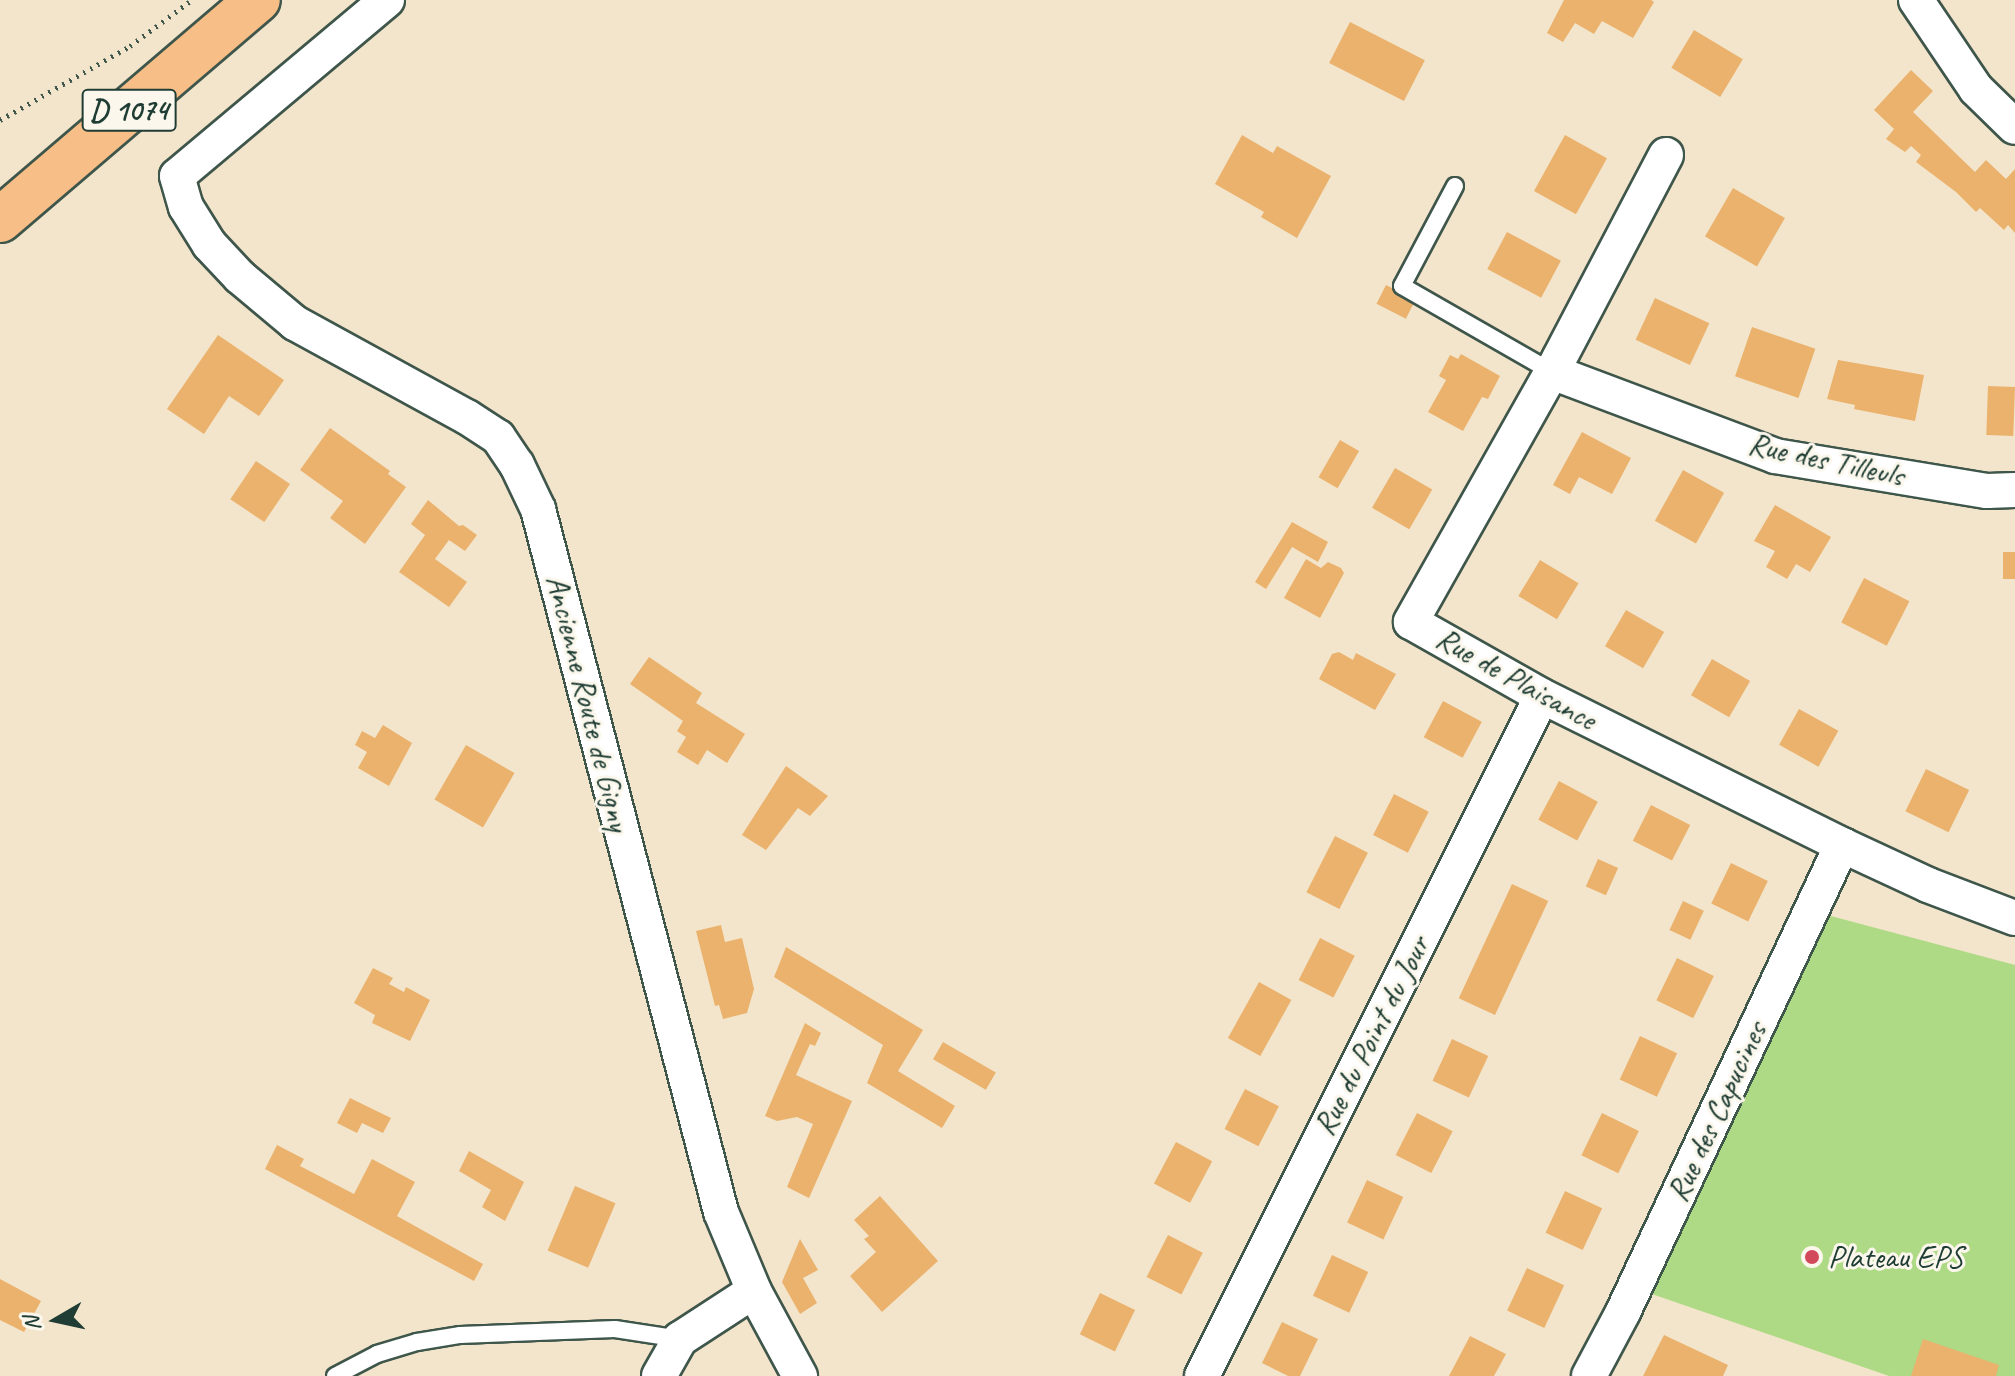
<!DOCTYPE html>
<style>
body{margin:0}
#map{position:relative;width:2015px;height:1376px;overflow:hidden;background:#f3e5cb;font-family:Caveat,sans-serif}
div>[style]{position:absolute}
.green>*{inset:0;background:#aed985}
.building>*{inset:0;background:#eab26d;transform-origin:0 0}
.path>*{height:5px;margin-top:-2.5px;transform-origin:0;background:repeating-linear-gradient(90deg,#3f564b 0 2px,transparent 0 8px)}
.roads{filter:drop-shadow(2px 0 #3f564b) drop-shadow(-2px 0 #3f564b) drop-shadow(0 2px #3f564b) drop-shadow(0 -2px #3f564b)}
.service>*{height:16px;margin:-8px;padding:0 8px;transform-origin:8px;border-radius:8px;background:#fff}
.minor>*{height:34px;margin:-17px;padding:0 17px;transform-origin:17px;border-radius:17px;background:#fff}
.primary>*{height:44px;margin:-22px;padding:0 22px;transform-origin:22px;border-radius:22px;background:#f7be87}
.dots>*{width:22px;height:22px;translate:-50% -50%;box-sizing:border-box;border:4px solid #fbf7ec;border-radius:50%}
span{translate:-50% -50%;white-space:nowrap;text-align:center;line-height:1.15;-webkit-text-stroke:6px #fbf7ec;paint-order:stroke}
.shield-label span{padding:2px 6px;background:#fbf7ec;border:2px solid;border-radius:6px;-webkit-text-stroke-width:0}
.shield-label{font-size:30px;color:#1f3d34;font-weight:700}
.street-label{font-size:32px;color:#1f3d34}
.poi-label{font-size:32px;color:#1f3d34}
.left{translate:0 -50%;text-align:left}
.north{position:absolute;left:16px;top:1280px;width:80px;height:80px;-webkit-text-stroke:6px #fbf7ec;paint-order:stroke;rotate:261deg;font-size:22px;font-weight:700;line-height:32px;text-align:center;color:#1f3d34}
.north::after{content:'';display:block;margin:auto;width:28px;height:36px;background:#1f3d34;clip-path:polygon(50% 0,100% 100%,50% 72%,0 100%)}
</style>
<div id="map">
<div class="green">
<i style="clip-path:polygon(1827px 915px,2015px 965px,2015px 1376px,1889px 1376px,1649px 1293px)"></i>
</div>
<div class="building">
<i style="clip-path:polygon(1564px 0,1651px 0,1654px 2px,1633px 38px,1602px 21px,1594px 34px,1575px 23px,1563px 42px,1547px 33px)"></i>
<i style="left:1350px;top:22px;width:84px;height:46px;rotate:27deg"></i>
<i style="left:1694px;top:30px;width:57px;height:44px;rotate:31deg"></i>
<i style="clip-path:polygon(1911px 70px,1933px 91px,1913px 112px,1975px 172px,1986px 160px,2006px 179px,2015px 169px,2015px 233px,2008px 225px,2004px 230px,1980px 208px,1976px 212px,1956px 192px,1916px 162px,1921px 155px,1911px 146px,1905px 152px,1886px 139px,1894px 129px,1874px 110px)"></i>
<i style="clip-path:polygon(1242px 135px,1273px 153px,1277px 146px,1331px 176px,1297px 238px,1261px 217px,1264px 212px,1215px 184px)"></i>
<i style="left:1565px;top:135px;width:48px;height:64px;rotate:29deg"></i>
<i style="left:1733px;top:188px;width:60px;height:56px;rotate:30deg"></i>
<i style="left:1507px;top:232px;width:61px;height:42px;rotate:28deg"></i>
<i style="left:1386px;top:285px;width:33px;height:21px;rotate:27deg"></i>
<i style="left:1655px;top:298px;width:60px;height:46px;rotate:25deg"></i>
<i style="left:1752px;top:327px;width:67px;height:52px;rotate:19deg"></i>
<i style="clip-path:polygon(218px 335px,284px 380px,259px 416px,229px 396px,204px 434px,167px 409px)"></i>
<i style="clip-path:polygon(1461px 354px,1500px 376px,1488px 399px,1482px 397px,1463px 431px,1428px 412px,1446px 380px,1439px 376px,1450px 355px,1458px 359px)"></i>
<i style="clip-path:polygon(1838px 360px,1924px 375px,1915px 421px,1854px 409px,1855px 405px,1827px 399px)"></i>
<i style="left:1988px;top:386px;width:27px;height:49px;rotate:2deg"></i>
<i style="clip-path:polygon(330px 428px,390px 471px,388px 474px,406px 487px,365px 544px,330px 518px,343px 501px,300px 470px)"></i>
<i style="clip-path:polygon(1582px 432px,1631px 458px,1612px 494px,1579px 477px,1570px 494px,1553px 485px)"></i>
<i style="left:1340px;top:440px;width:22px;height:43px;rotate:30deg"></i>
<i style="left:256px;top:461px;width:41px;height:46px;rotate:34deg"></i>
<i style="left:1395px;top:468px;width:43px;height:46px;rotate:30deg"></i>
<i style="left:1683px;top:470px;width:47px;height:58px;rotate:29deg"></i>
<i style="clip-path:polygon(428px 500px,459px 526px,463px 525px,477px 535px,465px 551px,449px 540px,435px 559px,467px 582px,449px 607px,399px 572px,425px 535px,411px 524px)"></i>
<i style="clip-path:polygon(1775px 505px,1831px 537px,1810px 572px,1796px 564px,1787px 579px,1766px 567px,1775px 551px,1754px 541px)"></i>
<i style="clip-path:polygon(1292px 522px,1328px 542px,1318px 562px,1292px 547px,1266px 589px,1255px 582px)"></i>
<i style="left:2003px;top:552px;width:12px;height:27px"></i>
<i style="clip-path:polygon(1306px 559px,1321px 568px,1328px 562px,1341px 568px,1344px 573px,1320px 618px,1284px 598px)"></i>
<i style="left:1540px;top:560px;width:45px;height:42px;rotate:31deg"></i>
<i style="left:1864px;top:578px;width:51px;height:50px;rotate:27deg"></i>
<i style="left:1626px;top:610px;width:44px;height:42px;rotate:30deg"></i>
<i style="clip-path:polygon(1339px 652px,1353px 660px,1356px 653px,1396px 674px,1375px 710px,1319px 679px,1332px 654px)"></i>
<i style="clip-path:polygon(649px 657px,702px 693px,696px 703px,745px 734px,727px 763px,707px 750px,698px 765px,677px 752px,686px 737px,677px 731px,683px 721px,630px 684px)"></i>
<i style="left:1712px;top:659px;width:44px;height:42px;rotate:30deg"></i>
<i style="left:1443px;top:701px;width:44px;height:41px;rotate:28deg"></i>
<i style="left:1799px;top:709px;width:45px;height:41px;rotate:29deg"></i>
<i style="clip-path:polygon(383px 725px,412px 743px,389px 786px,358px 768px,367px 752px,355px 745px,362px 731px,375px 738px)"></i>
<i style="left:466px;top:745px;width:56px;height:63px;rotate:30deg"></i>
<i style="clip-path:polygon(786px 766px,828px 796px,810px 816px,798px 808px,766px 850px,742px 835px)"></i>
<i style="left:1926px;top:769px;width:48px;height:47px;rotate:26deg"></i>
<i style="left:1559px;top:781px;width:44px;height:44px;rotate:28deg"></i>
<i style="left:1394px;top:794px;width:39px;height:46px;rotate:27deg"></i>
<i style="left:1651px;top:805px;width:44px;height:40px;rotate:27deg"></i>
<i style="left:1335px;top:836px;width:37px;height:63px;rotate:27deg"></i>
<i style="left:1598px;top:859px;width:22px;height:30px;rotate:24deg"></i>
<i style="left:1731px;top:863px;width:41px;height:45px;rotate:26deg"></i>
<i style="left:1512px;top:884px;width:40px;height:126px;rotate:25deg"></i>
<i style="left:1683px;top:901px;width:23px;height:32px;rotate:25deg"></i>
<i style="clip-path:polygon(721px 925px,725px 942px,742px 938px,754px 989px,747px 1013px,723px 1019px,719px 1005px,715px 1006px,696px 931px)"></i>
<i style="left:1320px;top:938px;width:39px;height:47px;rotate:27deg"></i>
<i style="clip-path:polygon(786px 947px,923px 1030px,898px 1071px,955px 1106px,942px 1128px,867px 1083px,883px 1045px,774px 977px)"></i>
<i style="left:1677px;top:958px;width:41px;height:47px;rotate:26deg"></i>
<i style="clip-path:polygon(373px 968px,393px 978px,389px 984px,404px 992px,406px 987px,430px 1000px,410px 1041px,372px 1023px,375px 1015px,354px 1003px)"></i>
<i style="left:1259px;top:982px;width:37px;height:64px;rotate:29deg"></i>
<i style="clip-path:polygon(805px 1023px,821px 1033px,815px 1046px,810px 1044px,796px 1075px,852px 1101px,809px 1198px,787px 1187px,813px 1124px,797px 1117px,777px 1121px,765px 1116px)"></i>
<i style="left:1640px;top:1036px;width:41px;height:48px;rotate:25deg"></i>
<i style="left:1452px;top:1039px;width:40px;height:46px;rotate:25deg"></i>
<i style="left:943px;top:1042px;width:61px;height:20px;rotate:30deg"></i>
<i style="left:1245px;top:1089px;width:38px;height:45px;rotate:27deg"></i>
<i style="clip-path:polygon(350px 1098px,391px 1118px,383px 1133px,362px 1123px,357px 1133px,337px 1123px)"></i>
<i style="left:1417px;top:1113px;width:40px;height:47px;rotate:27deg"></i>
<i style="left:1602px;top:1113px;width:41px;height:47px;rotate:26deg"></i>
<i style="left:1176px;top:1142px;width:41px;height:47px;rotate:28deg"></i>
<i style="clip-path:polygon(277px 1145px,304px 1159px,300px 1166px,354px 1194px,372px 1159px,415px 1182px,397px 1216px,483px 1264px,474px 1281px,265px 1169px)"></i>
<i style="clip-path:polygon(469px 1151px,524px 1182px,505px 1221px,482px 1207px,491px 1190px,459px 1171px)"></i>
<i style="left:1367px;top:1180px;width:40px;height:47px;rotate:25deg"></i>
<i style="left:575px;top:1186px;width:44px;height:70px;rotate:23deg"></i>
<i style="left:1565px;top:1191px;width:41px;height:46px;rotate:25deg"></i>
<i style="clip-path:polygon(880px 1196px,938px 1261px,882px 1312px,850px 1276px,876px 1252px,864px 1239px,869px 1236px,854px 1220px)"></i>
<i style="left:1168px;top:1235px;width:39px;height:47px;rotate:27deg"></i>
<i style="clip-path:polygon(800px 1239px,818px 1270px,803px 1278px,817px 1303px,800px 1314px,782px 1282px)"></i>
<i style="left:1332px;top:1255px;width:40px;height:45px;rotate:25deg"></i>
<i style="left:1527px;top:1268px;width:41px;height:47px;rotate:25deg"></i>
<i style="clip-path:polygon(0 1279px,41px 1301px,24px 1332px,0 1320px)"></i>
<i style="left:1100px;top:1293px;width:39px;height:46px;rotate:26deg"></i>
<i style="clip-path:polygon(1282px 1322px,1318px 1339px,1300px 1376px,1288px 1376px,1262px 1363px)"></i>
<i style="clip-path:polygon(1664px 1335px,1728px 1365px,1723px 1376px,1643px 1376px)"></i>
<i style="clip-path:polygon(1470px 1336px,1506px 1354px,1494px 1376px,1449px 1376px)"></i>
<i style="clip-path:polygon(1923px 1339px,1999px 1365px,1996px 1376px,1911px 1376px)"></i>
</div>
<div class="path">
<i style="left:0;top:120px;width:150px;rotate:-29.6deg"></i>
<i style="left:130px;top:46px;width:74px;rotate:-36.7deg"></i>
</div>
<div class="roads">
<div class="service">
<i style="left:1455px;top:186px;width:113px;rotate:117.9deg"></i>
<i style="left:1402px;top:286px;width:173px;rotate:29.8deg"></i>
<i style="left:335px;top:1376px;width:47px;rotate:-27.6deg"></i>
<i style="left:377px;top:1354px;width:42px;rotate:-16.7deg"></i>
<i style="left:417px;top:1342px;width:44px;rotate:-9.2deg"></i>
<i style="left:460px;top:1335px;width:155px;rotate:-2.2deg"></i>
<i style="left:615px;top:1329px;width:66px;rotate:8.7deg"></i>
</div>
<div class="minor">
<i style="left:387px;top:0;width:274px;rotate:140deg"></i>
<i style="left:177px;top:176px;width:32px;rotate:74deg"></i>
<i style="left:186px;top:207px;width:44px;rotate:58.1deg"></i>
<i style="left:209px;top:244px;width:45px;rotate:46.8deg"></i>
<i style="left:240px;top:277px;width:72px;rotate:39.9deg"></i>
<i style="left:295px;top:323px;width:196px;rotate:28.7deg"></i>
<i style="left:467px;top:417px;width:37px;rotate:33deg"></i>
<i style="left:498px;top:437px;width:34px;rotate:56deg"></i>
<i style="left:517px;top:465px;width:49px;rotate:64.5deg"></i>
<i style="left:538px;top:509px;width:726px;rotate:75.41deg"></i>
<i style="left:721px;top:1212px;width:86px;rotate:67.3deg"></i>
<i style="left:754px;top:1291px;width:97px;rotate:61.6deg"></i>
<i style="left:1916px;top:0;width:107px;rotate:56deg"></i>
<i style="left:1976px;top:89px;width:54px;rotate:44.3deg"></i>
<i style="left:1666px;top:155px;width:230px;rotate:117.7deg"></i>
<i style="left:1559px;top:359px;width:302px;rotate:119.4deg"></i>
<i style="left:1411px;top:622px;width:150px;rotate:29.5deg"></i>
<i style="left:1542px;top:696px;width:335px;rotate:26.4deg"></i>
<i style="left:1842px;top:845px;width:95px;rotate:24.9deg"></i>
<i style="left:1928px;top:885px;width:93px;rotate:20.8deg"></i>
<i style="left:1552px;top:372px;width:238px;rotate:20.6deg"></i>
<i style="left:1775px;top:456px;width:215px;rotate:9.4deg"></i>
<i style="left:1987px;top:491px;width:28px;rotate:-2deg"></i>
<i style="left:659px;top:1376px;width:43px;rotate:-60.4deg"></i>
<i style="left:680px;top:1339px;width:88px;rotate:-33deg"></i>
<i style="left:1202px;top:1376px;width:760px;rotate:-63.43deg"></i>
<i style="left:1589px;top:1376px;width:72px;rotate:-62deg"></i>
<i style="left:1623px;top:1312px;width:516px;rotate:-64.88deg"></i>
</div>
<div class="primary">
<i style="left:0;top:220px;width:339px;rotate:-40.5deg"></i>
</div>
</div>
<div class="dots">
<i style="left:1812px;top:1257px;background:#d1495b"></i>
</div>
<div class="shield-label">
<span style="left:129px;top:110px">D 1074</span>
</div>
<div class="street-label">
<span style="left:1826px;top:460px;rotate:12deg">Rue des Tilleuls</span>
<span style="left:1516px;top:679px;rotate:29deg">Rue de Plaisance</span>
<span style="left:588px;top:703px;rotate:76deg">Ancienne Route de Gigny</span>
<span style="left:1372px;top:1036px;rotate:-63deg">Rue du Point du Jour</span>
<span style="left:1717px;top:1112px;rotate:-65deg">Rue des Capucines</span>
</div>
<div class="poi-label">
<span class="left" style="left:1828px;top:1257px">Plateau EPS</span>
</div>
<div class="north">N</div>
</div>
